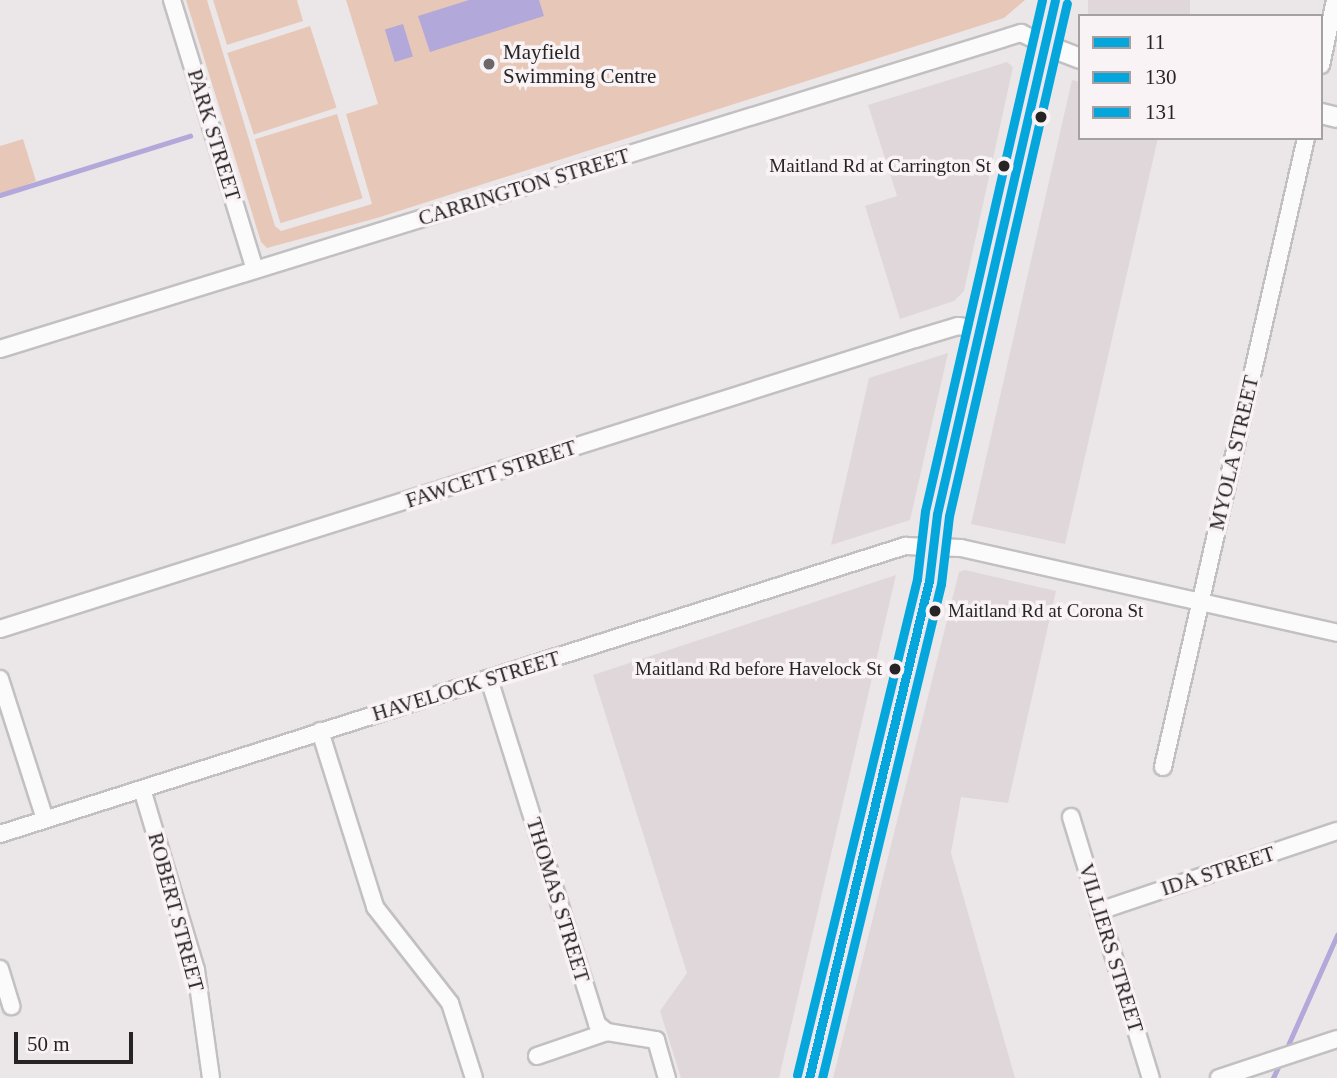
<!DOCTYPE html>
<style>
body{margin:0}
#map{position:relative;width:1337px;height:1078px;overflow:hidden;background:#ebe7e9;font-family:"Times New Roman",serif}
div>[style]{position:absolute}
.built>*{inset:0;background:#e0d7da;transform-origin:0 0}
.green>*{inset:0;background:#e7c8b8;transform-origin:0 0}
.water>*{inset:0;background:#b2a8d9;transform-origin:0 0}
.stream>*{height:4.5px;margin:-2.25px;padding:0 2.25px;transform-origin:2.25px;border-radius:2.25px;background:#b2a8d9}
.roads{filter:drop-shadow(2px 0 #c2c0c1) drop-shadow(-2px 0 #c2c0c1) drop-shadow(0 2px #c2c0c1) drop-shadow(0 -2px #c2c0c1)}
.minor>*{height:16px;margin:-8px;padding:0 8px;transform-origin:8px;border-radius:8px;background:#fcfbfc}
.tertiary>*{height:19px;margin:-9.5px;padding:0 9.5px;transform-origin:9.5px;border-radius:9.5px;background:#fcfbfc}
.primary>*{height:24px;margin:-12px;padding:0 12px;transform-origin:12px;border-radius:12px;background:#eee7ee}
.bus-1>*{height:9px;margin:-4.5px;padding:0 4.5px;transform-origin:4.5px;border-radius:4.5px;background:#04a6db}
.bus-2>*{height:9px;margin:-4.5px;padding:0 4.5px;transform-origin:4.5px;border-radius:4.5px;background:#04a6db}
.bus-3>*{height:9px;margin:-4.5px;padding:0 4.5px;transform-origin:4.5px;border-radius:4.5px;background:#04a6db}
.dots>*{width:19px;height:19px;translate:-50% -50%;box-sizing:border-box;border:4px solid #faf3f6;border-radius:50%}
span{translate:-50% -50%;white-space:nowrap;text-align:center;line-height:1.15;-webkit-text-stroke:7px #faf3f6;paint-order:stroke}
.bus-label{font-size:19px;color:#262425}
.right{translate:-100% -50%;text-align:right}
.left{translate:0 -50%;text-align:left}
.poi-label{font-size:21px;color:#262425}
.street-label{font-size:21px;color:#262425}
.legend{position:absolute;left:1078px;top:14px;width:245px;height:126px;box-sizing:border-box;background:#faf3f6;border:2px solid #a5a0a2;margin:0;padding:9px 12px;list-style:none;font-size:21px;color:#262425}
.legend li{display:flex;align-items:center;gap:14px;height:35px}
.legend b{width:35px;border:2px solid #a5a0a2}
.scale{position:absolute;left:14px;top:1032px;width:119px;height:32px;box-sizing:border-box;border:4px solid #262425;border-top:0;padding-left:9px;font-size:21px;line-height:24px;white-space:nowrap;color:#262425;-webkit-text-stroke:5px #faf3f6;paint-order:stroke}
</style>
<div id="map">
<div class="built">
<i style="left:1088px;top:0;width:102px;height:16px"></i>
<i style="clip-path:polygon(1007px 62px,1013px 67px,964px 291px,954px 301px,900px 319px,865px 206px,897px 196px,868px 105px)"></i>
<i style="clip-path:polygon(1072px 80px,1080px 82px,1080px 138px,1158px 138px,1065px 544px,971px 524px)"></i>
<i style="clip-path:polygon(948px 353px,910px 520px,831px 545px,869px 378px)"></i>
<i style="clip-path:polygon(965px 570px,1056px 591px,1008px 803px,961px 797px,951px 853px,1015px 1078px,833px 1078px,959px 572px)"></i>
<i style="clip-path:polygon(896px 575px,779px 1078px,681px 1078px,660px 1011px,687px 973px,593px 675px)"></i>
</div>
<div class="green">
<i style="clip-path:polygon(186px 0,207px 0,275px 226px,281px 231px,372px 204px,346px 114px,378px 104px,346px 0,1025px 0,1004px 18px,377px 218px,267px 248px,261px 242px)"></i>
<i style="clip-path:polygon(213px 0,297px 0,303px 21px,227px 45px)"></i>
<i style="left:310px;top:26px;width:86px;height:87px;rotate:72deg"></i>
<i style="left:337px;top:114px;width:88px;height:86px;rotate:73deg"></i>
<i style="clip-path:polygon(23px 139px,36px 181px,0 195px,0 146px)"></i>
</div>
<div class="water">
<i style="clip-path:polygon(469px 0,539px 0,544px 16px,430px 52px,418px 16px)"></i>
<i style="left:403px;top:24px;width:34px;height:19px;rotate:73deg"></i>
</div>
<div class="stream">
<i style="left:0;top:195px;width:199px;rotate:-17.3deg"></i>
<i style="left:1285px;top:1052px;width:128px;rotate:-66deg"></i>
<i style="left:1273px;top:1078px;width:17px;rotate:-65deg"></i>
</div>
<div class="roads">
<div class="minor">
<i style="left:172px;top:0;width:282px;rotate:72.9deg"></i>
<i style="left:1321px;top:65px;width:66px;rotate:-77.8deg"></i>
<i style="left:0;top:349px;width:1069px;rotate:-17.2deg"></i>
<i style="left:1021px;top:33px;width:28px;rotate:26deg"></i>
<i style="left:0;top:629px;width:960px;rotate:-17.59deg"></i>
<i style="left:915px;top:339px;width:45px;rotate:-16.8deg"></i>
<i style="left:958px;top:326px;width:24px;rotate:9deg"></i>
<i style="left:0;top:679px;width:147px;rotate:72.2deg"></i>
<i style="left:489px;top:679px;width:362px;rotate:72.6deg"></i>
<i style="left:597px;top:1024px;width:13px;rotate:39deg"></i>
<i style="left:607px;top:1032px;width:50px;rotate:9.3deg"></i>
<i style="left:656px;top:1040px;width:40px;rotate:74deg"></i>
<i style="left:320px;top:731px;width:184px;rotate:72.6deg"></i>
<i style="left:375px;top:907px;width:122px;rotate:52deg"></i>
<i style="left:450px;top:1003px;width:79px;rotate:72.3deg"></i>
<i style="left:1163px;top:767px;width:645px;rotate:-77.19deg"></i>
<i style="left:142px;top:789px;width:189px;rotate:73.4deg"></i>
<i style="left:196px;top:970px;width:109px;rotate:82.1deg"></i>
<i style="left:1071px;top:817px;width:273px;rotate:73deg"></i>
<i style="left:0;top:834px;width:950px;rotate:-17.65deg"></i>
<i style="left:905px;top:546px;width:56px;rotate:2deg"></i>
<i style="left:961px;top:548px;width:385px;rotate:12.7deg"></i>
<i style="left:1099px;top:911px;width:251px;rotate:-18.6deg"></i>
<i style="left:0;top:969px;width:39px;rotate:73deg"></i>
<i style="left:537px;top:1056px;width:74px;rotate:-18.9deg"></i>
<i style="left:1219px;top:1078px;width:124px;rotate:-18.3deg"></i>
</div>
<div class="tertiary">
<i style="left:1046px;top:45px;width:36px;rotate:21deg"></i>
<i style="left:1321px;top:113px;width:16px;rotate:14deg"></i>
</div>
<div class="primary">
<i style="left:809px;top:1078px;width:511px;rotate:-76.43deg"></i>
<i style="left:929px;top:581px;width:67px;rotate:-83.2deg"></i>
<i style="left:937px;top:514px;width:527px;rotate:-77.07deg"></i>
</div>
</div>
<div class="bus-1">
<i style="left:809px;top:1078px;width:511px;rotate:-76.43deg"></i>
<i style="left:929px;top:581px;width:67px;rotate:-83.2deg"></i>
<i style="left:937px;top:514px;width:527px;rotate:-77.07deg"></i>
</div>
<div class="bus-2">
<i style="left:822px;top:1078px;width:508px;rotate:-76.46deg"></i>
<i style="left:941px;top:584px;width:68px;rotate:-83.3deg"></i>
<i style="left:949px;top:516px;width:526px;rotate:-77.05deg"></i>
</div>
<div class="bus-3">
<i style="left:797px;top:1075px;width:510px;rotate:-76.4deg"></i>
<i style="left:917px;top:579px;width:68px;rotate:-83.3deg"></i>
<i style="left:925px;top:511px;width:524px;rotate:-77.1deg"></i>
</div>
<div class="dots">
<i style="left:489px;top:64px;background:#6b686a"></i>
<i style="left:1041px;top:117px;background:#262425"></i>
<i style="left:1004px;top:166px;background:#262425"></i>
<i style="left:935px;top:611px;background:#262425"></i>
<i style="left:895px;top:669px;background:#262425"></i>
</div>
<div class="bus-label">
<span class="right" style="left:991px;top:166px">Maitland Rd at Carrington St</span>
<span class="left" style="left:948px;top:611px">Maitland Rd at Corona St</span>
<span class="right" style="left:882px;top:669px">Maitland Rd before Havelock St</span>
</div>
<div class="poi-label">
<span class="left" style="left:503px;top:64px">Mayfield<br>Swimming Centre</span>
</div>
<div class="street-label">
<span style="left:214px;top:135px;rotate:73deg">PARK STREET</span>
<span style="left:524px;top:187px;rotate:-17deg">CARRINGTON STREET</span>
<span style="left:1234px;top:453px;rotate:-77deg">MYOLA STREET</span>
<span style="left:491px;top:474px;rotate:-18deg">FAWCETT STREET</span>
<span style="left:466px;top:686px;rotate:-17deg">HAVELOCK STREET</span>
<span style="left:1218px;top:871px;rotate:-18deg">IDA STREET</span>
<span style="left:558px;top:900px;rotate:73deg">THOMAS STREET</span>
<span style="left:176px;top:912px;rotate:75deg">ROBERT STREET</span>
<span style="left:1111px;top:948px;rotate:73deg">VILLIERS STREET</span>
</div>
<ul class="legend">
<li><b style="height:9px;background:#04a6db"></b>11</li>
<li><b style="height:9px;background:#04a6db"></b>130</li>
<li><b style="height:9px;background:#04a6db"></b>131</li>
</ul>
<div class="scale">50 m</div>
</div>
